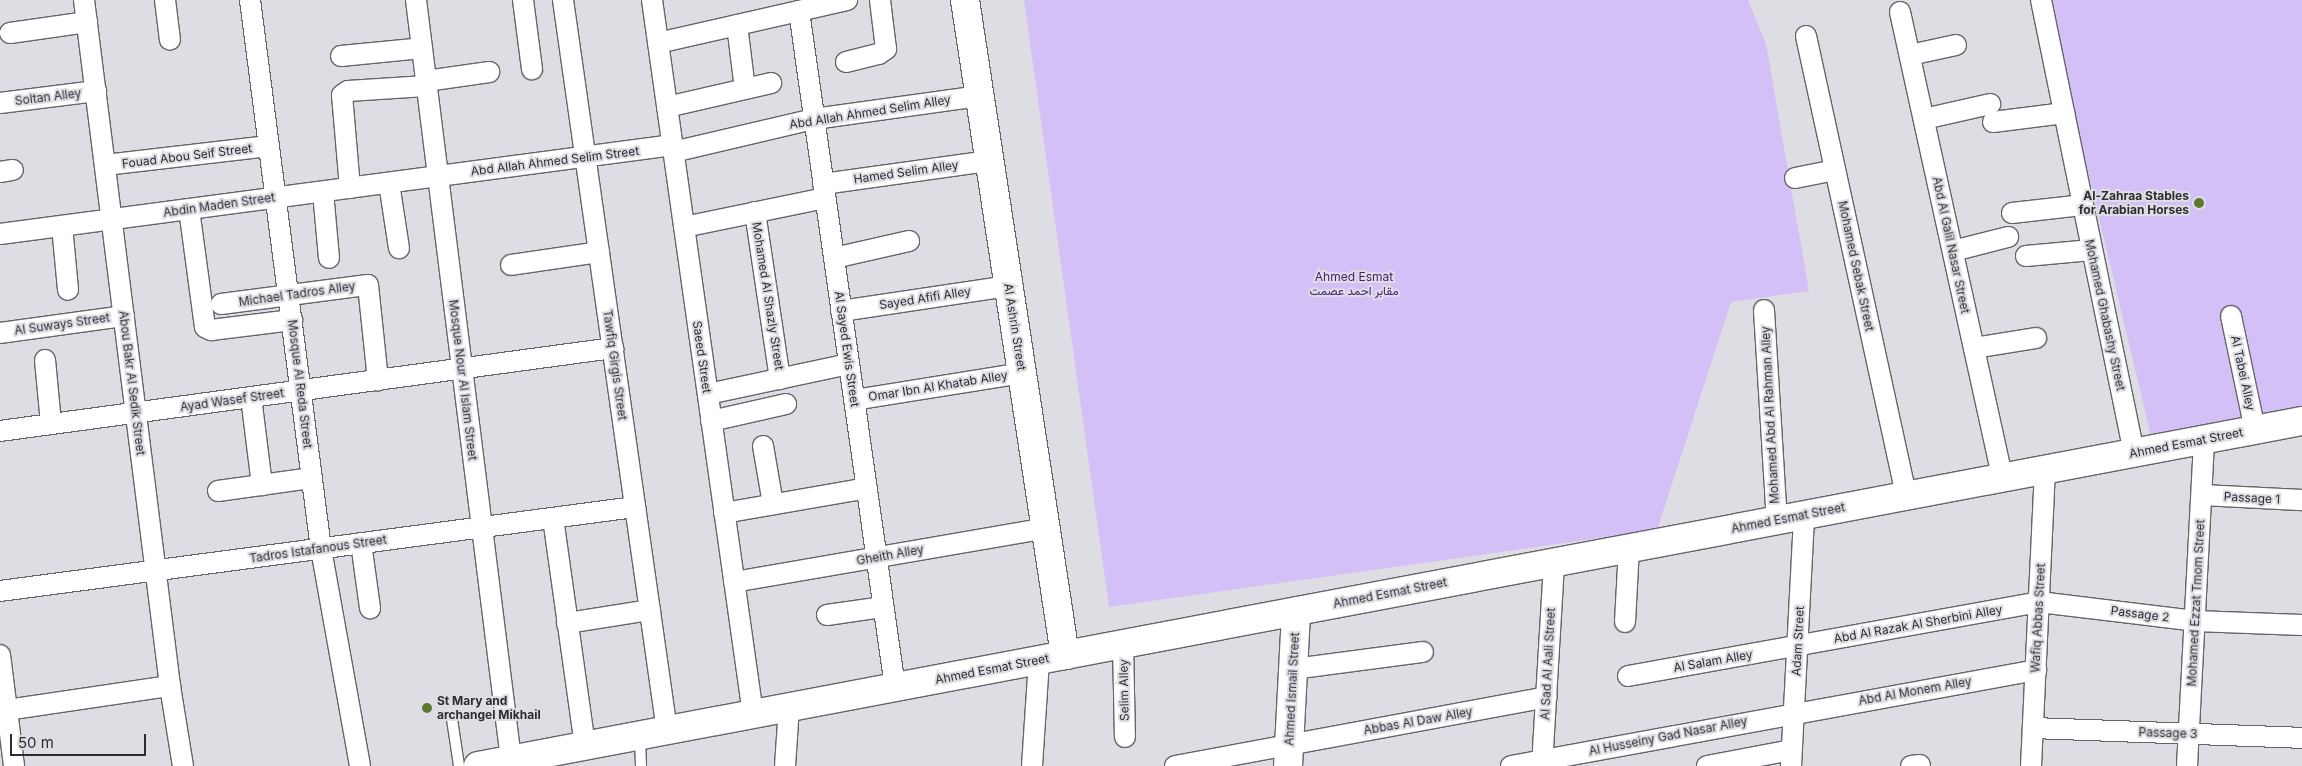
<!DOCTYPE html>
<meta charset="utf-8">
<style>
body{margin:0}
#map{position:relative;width:2302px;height:766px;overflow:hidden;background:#dfdde4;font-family:Inter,Vazirmatn,sans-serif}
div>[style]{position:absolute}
.green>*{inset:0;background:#d3c0f6}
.roads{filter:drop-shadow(1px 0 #66646a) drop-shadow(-1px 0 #66646a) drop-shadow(0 1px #66646a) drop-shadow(0 -1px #66646a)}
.lane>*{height:10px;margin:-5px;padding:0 5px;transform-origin:5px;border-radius:5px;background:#fff}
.street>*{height:20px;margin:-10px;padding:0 10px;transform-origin:10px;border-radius:10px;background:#fff}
.secondary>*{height:28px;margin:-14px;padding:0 14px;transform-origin:14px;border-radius:14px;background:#fff}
.dots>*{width:14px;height:14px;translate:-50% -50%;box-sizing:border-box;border:2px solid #dfdde4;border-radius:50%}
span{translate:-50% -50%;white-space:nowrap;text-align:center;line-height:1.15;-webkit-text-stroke:4px #dfdde4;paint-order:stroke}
.street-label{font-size:12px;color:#2d2c2f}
.poi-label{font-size:12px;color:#2d2c2f;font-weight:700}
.right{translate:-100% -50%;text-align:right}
.left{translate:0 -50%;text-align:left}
.park-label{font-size:12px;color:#441e6f}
.scale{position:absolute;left:10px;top:734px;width:136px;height:22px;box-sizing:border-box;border:2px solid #2d2c2f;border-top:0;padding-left:6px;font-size:15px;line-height:18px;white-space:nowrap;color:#2d2c2f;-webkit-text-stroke:4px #dfdde4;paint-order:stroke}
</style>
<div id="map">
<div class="green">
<i style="clip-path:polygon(1024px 0,1748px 0,1766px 44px,1809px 291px,1731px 302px,1657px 530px,1109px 607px)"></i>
<i style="clip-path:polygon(2047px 0,2302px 0,2302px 407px,2151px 436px)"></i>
</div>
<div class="roads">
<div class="lane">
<i style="left:452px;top:719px;width:48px;rotate:81.5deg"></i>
<i style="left:640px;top:737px;width:29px;rotate:88deg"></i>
</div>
<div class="street">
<i style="left:84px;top:0;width:691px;rotate:82.85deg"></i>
<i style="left:170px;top:686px;width:81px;rotate:80.8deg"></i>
<i style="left:165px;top:0;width:40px;rotate:82.9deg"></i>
<i style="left:250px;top:0;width:554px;rotate:82.63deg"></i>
<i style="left:321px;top:549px;width:220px;rotate:79.8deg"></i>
<i style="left:416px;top:0;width:766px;rotate:82.87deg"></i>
<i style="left:523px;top:0;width:70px;rotate:82.6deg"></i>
<i style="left:563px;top:0;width:738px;rotate:81.9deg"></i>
<i style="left:652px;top:0;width:721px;rotate:81.95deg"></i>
<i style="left:2041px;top:0;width:462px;rotate:78.4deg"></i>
<i style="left:799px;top:11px;width:683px;rotate:81.92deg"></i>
<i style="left:1900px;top:12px;width:476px;rotate:77.6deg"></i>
<i style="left:737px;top:25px;width:64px;rotate:82.9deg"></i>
<i style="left:10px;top:33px;width:78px;rotate:-8.1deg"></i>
<i style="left:1806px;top:36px;width:471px;rotate:77.7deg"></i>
<i style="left:658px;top:43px;width:194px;rotate:-12.8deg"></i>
<i style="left:1910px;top:55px;width:47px;rotate:-12.3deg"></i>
<i style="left:341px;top:56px;width:81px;rotate:-5.6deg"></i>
<i style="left:846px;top:62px;width:34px;rotate:-14deg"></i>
<i style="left:879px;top:54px;width:9px;rotate:-36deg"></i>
<i style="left:886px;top:49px;width:49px;rotate:-97deg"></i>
<i style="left:426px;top:81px;width:64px;rotate:-8.1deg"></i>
<i style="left:0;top:103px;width:97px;rotate:-7.1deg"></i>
<i style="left:667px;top:107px;width:107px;rotate:-13deg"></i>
<i style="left:1924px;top:119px;width:68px;rotate:-12.8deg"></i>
<i style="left:1993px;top:122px;width:72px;rotate:-7.2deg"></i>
<i style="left:673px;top:152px;width:145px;rotate:-13.2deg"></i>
<i style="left:814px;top:119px;width:168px;rotate:-7.9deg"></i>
<i style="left:105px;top:165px;width:165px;rotate:-6.6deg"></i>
<i style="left:0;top:172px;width:13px;rotate:-9deg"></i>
<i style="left:1795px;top:178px;width:41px;rotate:-11.3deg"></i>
<i style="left:389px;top:183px;width:66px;rotate:81.3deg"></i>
<i style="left:823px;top:184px;width:168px;rotate:-7.9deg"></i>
<i style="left:350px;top:188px;width:93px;rotate:-94.9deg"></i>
<i style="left:342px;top:95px;width:7px;rotate:-34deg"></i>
<i style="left:348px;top:91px;width:78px;rotate:-3.7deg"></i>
<i style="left:323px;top:192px;width:66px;rotate:84.8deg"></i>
<i style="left:189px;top:209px;width:119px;rotate:82.3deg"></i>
<i style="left:205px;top:327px;width:7px;rotate:27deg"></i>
<i style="left:211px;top:330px;width:82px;rotate:-7deg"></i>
<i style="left:755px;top:212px;width:169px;rotate:81.5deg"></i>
<i style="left:2012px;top:213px;width:70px;rotate:-6.5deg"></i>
<i style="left:62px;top:226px;width:64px;rotate:84.6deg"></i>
<i style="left:684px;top:227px;width:144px;rotate:-11.6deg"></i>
<i style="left:0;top:234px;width:679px;rotate:-7.53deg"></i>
<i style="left:1953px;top:251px;width:57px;rotate:-14.3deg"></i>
<i style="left:2026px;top:256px;width:66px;rotate:-5.2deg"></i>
<i style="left:834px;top:258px;width:77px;rotate:-12.8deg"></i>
<i style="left:511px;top:265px;width:89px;rotate:-8.4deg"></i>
<i style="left:221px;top:304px;width:148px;rotate:-7.4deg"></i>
<i style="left:368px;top:285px;width:96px;rotate:84deg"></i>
<i style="left:1764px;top:310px;width:210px;rotate:86.5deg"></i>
<i style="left:841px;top:311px;width:170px;rotate:-8.5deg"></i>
<i style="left:2231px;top:316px;width:116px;rotate:78.1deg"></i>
<i style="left:0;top:333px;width:125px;rotate:-7.8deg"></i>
<i style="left:1974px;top:348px;width:63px;rotate:-9.2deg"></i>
<i style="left:45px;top:360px;width:64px;rotate:84.6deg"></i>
<i style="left:708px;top:394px;width:144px;rotate:-12deg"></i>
<i style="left:251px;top:397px;width:89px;rotate:82.9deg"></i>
<i style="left:854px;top:400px;width:170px;rotate:-9.1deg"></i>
<i style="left:711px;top:421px;width:77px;rotate:-12.8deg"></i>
<i style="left:0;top:431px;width:619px;rotate:-7.71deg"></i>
<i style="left:763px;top:446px;width:59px;rotate:80.2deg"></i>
<i style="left:218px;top:491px;width:95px;rotate:-7.9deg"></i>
<i style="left:2202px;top:495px;width:100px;rotate:2.9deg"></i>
<i style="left:724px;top:513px;width:145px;rotate:-9.9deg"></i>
<i style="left:553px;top:518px;width:230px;rotate:82deg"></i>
<i style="left:361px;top:543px;width:66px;rotate:82.1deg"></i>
<i style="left:734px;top:582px;width:317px;rotate:-9.8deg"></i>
<i style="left:0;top:591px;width:641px;rotate:-7.54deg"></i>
<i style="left:827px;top:615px;width:57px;rotate:-8.1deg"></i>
<i style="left:1625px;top:622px;width:74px;rotate:-86.9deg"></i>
<i style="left:567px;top:623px;width:84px;rotate:-8.9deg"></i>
<i style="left:1123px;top:644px;width:93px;rotate:88.8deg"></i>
<i style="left:0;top:655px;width:112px;rotate:82.8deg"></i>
<i style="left:1293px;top:669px;width:131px;rotate:-7.5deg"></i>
<i style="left:1628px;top:676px;width:418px;rotate:-10.2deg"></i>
<i style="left:2039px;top:602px;width:157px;rotate:6.9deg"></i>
<i style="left:2195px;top:621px;width:107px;rotate:2.1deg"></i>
<i style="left:7px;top:710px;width:165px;rotate:-8.4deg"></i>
<i style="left:2033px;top:728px;width:269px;rotate:2.1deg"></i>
<i style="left:785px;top:766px;width:59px;rotate:-86.1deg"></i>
<i style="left:1032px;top:766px;width:106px;rotate:-86.2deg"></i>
<i style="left:1175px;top:766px;width:378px;rotate:-10.5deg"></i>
<i style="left:1511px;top:766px;width:534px;rotate:-10.36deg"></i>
<i style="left:1542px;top:766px;width:203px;rotate:-86.6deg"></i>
<i style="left:1707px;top:766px;width:86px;rotate:-10.7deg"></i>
<i style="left:1791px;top:766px;width:251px;rotate:-87deg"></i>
<i style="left:1911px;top:766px;width:9px;rotate:-6deg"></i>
<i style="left:2031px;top:766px;width:296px;rotate:-87.3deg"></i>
<i style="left:2187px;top:766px;width:327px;rotate:-87deg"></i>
</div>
<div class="secondary">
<i style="left:965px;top:0;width:663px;rotate:81.32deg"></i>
<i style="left:478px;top:766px;width:1856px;rotate:-10.71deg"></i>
<i style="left:1288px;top:766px;width:155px;rotate:-87deg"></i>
</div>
</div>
<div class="dots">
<i style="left:2199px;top:203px;background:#5c782c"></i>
<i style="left:427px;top:708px;background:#5c782c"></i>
</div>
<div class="street-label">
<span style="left:48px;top:97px;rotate:-7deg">Soltan Alley</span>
<span style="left:870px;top:112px;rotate:-9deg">Abd Allah Ahmed Selim Alley</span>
<span style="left:187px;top:156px;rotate:-7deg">Fouad Abou Seif Street</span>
<span style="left:555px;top:161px;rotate:-7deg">Abd Allah Ahmed Selim Street</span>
<span style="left:906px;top:172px;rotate:-8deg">Hamed Selim Alley</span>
<span style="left:219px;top:205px;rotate:-8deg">Abdin Maden Street</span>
<span style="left:1951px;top:245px;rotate:78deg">Abd Al Galil Nasar Street</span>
<span style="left:1856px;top:266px;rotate:78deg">Mohamed Sebak Street</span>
<span style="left:297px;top:294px;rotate:-8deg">Michael Tadros Alley</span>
<span style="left:768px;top:296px;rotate:81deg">Mohamed Al Shazly Street</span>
<span style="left:925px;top:298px;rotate:-9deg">Sayed Afifi Alley</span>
<span style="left:2105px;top:315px;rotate:78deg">Mohamed Ghabashy Street</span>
<span style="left:62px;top:324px;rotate:-8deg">Al Suways Street</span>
<span style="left:1015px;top:327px;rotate:81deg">Al Ashrin Street</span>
<span style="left:847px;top:349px;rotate:82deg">Al Sayed Ewis Street</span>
<span style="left:702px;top:357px;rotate:82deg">Saeed Street</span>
<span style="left:615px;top:365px;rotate:82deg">Tawfiq Girgis Street</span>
<span style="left:2243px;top:373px;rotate:78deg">Al Tabei Alley</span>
<span style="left:463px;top:380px;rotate:83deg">Mosque Nour Al Islam Street</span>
<span style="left:132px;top:383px;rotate:83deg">Abou Bakr Al Sedik Street</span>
<span style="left:300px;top:384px;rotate:83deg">Mosque Al Reda Street</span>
<span style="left:938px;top:386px;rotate:-9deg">Omar Ibn Al Khatab Alley</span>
<span style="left:232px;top:400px;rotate:-8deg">Ayad Wasef Street</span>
<span style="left:1770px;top:415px;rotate:-93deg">Mohamed Abd Al Rahman Alley</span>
<span style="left:2186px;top:443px;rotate:-11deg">Ahmed Esmat Street</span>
<span style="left:2252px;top:498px;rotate:3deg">Passage 1</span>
<span style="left:1788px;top:518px;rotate:-11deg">Ahmed Esmat Street</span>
<span style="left:318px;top:549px;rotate:-8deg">Tadros Istafanous Street</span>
<span style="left:890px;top:555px;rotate:-10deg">Gheith Alley</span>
<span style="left:1390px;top:593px;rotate:-11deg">Ahmed Esmat Street</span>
<span style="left:2196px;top:603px;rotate:-87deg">Mohamed Ezzat Tmom Street</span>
<span style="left:2140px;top:614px;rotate:7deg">Passage 2</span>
<span style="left:2038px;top:618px;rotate:-87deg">Wafiq Abbas Street</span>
<span style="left:1918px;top:624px;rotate:-10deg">Abd Al Razak Al Sherbini Alley</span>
<span style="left:1798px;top:641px;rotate:-87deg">Adam Street</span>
<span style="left:1713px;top:661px;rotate:-10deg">Al Salam Alley</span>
<span style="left:1548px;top:664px;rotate:-87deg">Al Sad Al Aali Street</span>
<span style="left:992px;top:669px;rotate:-11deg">Ahmed Esmat Street</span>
<span style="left:1292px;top:689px;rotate:-87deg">Ahmed Ismail Street</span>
<span style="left:1124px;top:690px;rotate:-91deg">Selim Alley</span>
<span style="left:1915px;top:691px;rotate:-10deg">Abd Al Monem Alley</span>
<span style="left:1418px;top:721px;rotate:-10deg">Abbas Al Daw Alley</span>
<span style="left:2168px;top:733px;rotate:2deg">Passage 3</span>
<span style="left:1668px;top:736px;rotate:-11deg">Al Husseiny Gad Nasar Alley</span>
</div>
<div class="poi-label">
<span class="right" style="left:2189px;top:203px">Al-Zahraa Stables<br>for Arabian Horses</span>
<span class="left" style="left:437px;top:708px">St Mary and<br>archangel Mikhail</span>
</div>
<div class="park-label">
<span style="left:1354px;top:284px">Ahmed Esmat<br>مقابر احمد عصمت</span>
</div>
<div class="scale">50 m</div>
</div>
